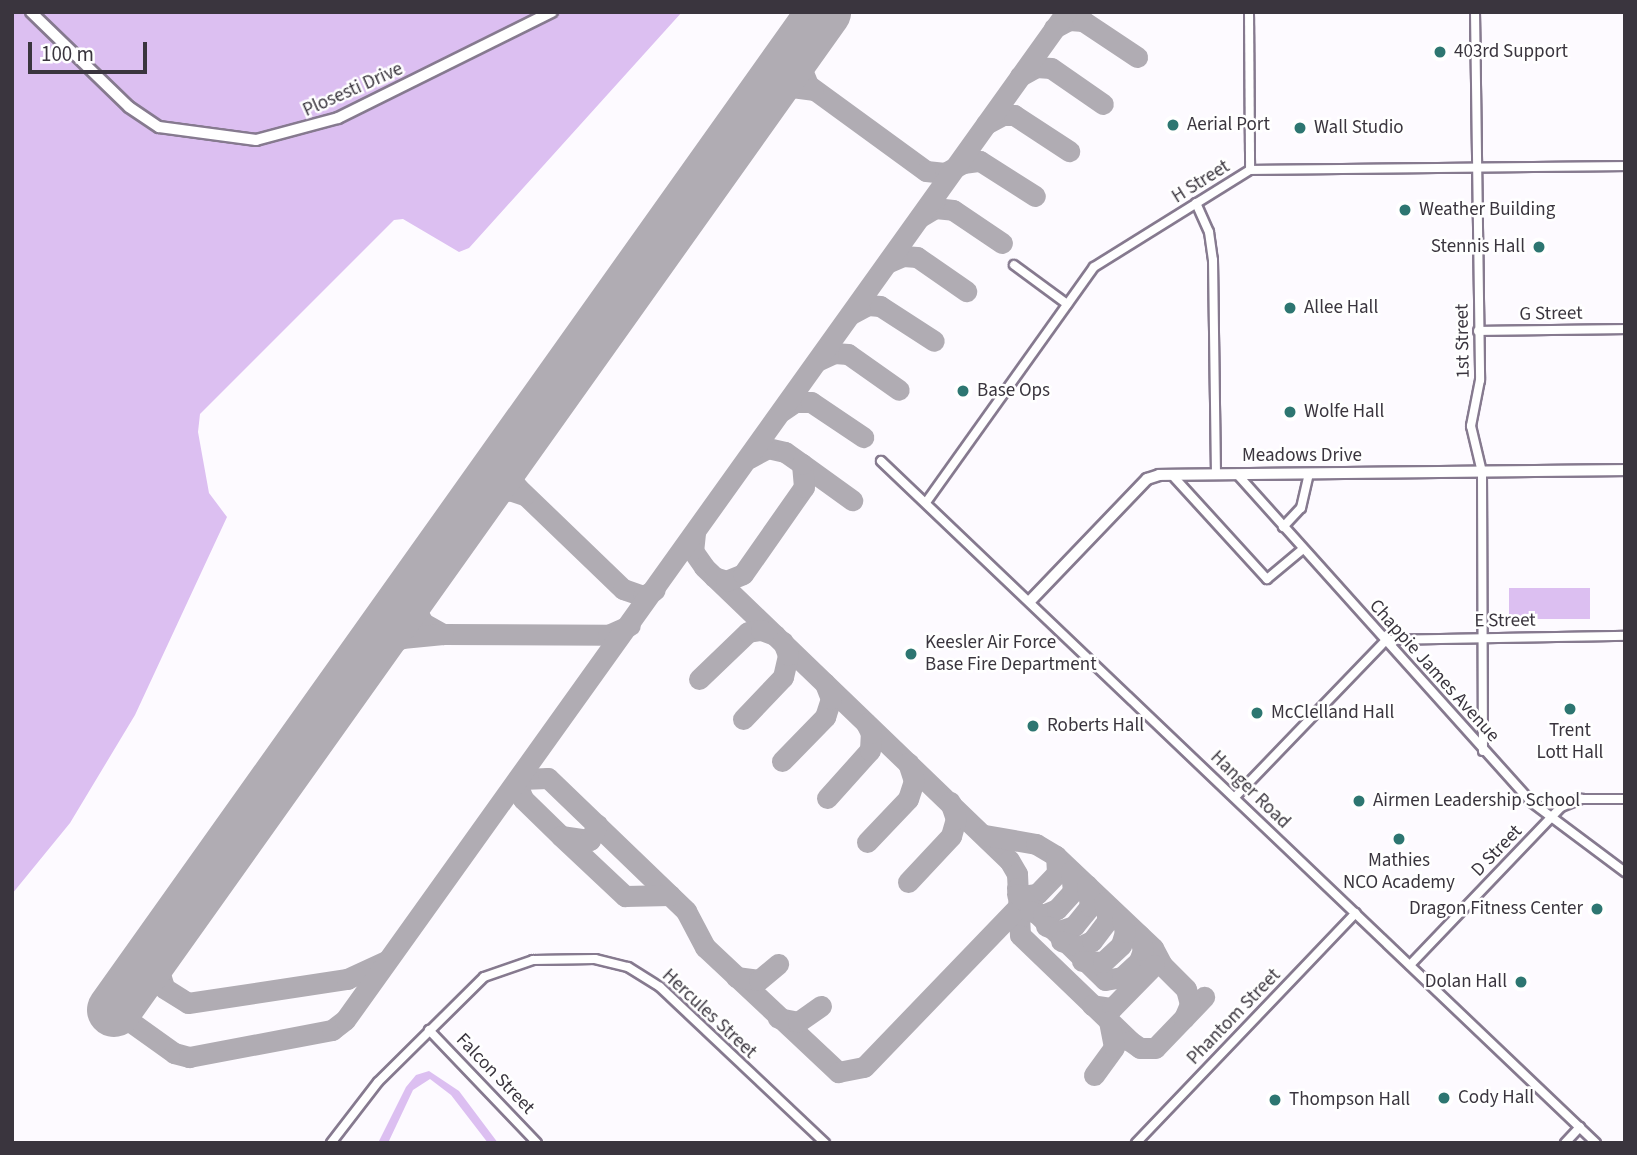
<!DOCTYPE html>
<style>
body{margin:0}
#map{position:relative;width:1637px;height:1155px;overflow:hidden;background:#fdfaff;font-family:"Source Sans 3",sans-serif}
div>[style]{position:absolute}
.green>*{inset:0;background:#dcbff1;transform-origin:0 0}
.taxiway>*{height:21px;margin:-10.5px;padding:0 10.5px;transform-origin:10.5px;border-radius:10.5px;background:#b0acb3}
.runway>*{height:54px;margin:-27px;padding:0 27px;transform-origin:27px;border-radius:27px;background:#b0acb3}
.roads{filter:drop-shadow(2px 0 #867a8f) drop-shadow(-2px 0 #867a8f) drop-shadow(0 2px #867a8f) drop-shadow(0 -2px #867a8f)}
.street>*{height:8px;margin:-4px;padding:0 4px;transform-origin:4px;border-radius:4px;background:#fff}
.secondary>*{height:10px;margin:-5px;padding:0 5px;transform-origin:5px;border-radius:5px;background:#fff}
.dots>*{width:19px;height:19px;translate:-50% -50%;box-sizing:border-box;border:4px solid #fff;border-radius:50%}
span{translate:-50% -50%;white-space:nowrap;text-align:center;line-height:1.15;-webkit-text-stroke:5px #fff;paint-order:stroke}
.poi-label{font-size:19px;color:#3a353e}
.left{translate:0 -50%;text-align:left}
.right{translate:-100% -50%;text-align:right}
.street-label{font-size:19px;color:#3a353e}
.frame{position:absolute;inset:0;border:14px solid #3a353e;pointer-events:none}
.scale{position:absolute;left:28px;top:42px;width:119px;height:32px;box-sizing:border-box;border:4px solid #3a353e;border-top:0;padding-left:9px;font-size:21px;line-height:24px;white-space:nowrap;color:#3a353e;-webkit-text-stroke:5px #fff;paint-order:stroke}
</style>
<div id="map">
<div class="green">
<i style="clip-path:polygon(12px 12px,682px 12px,469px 248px,459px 252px,403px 219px,394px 220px,200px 414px,198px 432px,209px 493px,227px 517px,135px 715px,70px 823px,12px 894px)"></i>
<i style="left:1590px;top:588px;width:31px;height:81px;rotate:90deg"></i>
<i style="clip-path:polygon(429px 1071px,459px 1091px,498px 1143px,488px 1143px,451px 1095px,430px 1079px,413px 1090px,388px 1143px,378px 1143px,406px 1087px,416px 1075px)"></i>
</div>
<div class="taxiway">
<i style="left:1054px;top:28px;width:17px;rotate:-28deg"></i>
<i style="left:1069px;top:20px;width:14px;rotate:4deg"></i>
<i style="left:1083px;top:21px;width:65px;rotate:33.7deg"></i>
<i style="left:801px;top:45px;width:20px;rotate:93deg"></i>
<i style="left:800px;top:65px;width:22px;rotate:68deg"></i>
<i style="left:808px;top:85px;width:146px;rotate:36.1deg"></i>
<i style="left:926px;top:171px;width:19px;rotate:6deg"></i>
<i style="left:945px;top:173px;width:21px;rotate:-29deg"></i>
<i style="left:963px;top:163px;width:17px;rotate:-7deg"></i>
<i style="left:980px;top:161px;width:65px;rotate:32.5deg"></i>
<i style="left:1020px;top:76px;width:18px;rotate:-29deg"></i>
<i style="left:1036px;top:67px;width:15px;rotate:4deg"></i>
<i style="left:1051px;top:68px;width:63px;rotate:34.7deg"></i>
<i style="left:763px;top:99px;width:31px;rotate:-22deg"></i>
<i style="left:792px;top:87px;width:21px;rotate:8deg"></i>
<i style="left:986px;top:124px;width:19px;rotate:-28deg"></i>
<i style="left:1003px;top:115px;width:11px"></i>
<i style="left:1014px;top:115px;width:66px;rotate:33.2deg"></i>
<i style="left:920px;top:217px;width:17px;rotate:-31deg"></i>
<i style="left:935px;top:208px;width:18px;rotate:6deg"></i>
<i style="left:953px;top:210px;width:59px;rotate:34deg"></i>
<i style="left:887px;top:263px;width:17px;rotate:-24deg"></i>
<i style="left:903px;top:256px;width:14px;rotate:4deg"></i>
<i style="left:917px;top:257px;width:60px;rotate:34.8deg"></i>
<i style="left:851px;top:314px;width:19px;rotate:-28deg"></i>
<i style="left:868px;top:305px;width:12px;rotate:5deg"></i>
<i style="left:880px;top:306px;width:64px;rotate:32.9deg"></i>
<i style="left:817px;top:361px;width:19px;rotate:-25deg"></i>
<i style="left:834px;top:353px;width:14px;rotate:4deg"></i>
<i style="left:848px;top:354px;width:62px;rotate:35.2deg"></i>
<i style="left:782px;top:411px;width:16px;rotate:-35deg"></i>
<i style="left:795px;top:402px;width:16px"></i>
<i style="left:811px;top:402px;width:63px;rotate:33.9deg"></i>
<i style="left:510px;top:454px;width:19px;rotate:99deg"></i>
<i style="left:507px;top:473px;width:19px;rotate:54deg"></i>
<i style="left:518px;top:488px;width:146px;rotate:43.9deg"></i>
<i style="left:623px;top:589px;width:21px;rotate:19deg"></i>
<i style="left:643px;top:596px;width:13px;rotate:-27deg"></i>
<i style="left:802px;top:464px;width:62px;rotate:35.8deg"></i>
<i style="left:478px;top:498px;width:32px;rotate:-14deg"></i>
<i style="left:509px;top:490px;width:16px;rotate:18deg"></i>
<i style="left:695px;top:533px;width:18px;rotate:96deg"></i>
<i style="left:693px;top:551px;width:19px;rotate:55deg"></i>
<i style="left:704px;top:567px;width:423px;rotate:43.9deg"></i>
<i style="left:1009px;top:860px;width:16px;rotate:60deg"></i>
<i style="left:1017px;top:874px;width:61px;rotate:87.2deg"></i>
<i style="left:1020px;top:935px;width:153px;rotate:43.9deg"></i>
<i style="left:1130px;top:1041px;width:12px;rotate:35deg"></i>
<i style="left:1140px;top:1048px;width:15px"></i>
<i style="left:1155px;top:1048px;width:71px;rotate:-46.1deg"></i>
<i style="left:714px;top:577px;width:13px;rotate:18deg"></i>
<i style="left:726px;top:581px;width:18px;rotate:-22deg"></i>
<i style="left:743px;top:574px;width:106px;rotate:-55deg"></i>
<i style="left:804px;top:487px;width:23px;rotate:-95deg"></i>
<i style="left:802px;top:464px;width:21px;rotate:-145deg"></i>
<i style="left:785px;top:452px;width:17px;rotate:-167deg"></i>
<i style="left:768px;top:448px;width:21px;rotate:152deg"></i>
<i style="left:419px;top:579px;width:33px;rotate:93deg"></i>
<i style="left:417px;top:612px;width:13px;rotate:61deg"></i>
<i style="left:423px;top:623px;width:23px;rotate:29deg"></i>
<i style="left:443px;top:634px;width:165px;rotate:0.3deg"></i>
<i style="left:608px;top:635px;width:24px;rotate:-24deg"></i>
<i style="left:365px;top:656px;width:41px;rotate:-25.9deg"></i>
<i style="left:402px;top:638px;width:41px;rotate:-5.6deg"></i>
<i style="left:699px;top:679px;width:68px;rotate:-43.8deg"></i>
<i style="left:748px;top:632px;width:13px;rotate:-9deg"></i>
<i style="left:761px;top:630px;width:15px;rotate:20deg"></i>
<i style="left:743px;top:719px;width:58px;rotate:-46.4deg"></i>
<i style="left:783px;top:677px;width:23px;rotate:-77deg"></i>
<i style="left:788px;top:655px;width:14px;rotate:-111deg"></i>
<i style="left:782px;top:761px;width:62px;rotate:-45.7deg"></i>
<i style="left:825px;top:717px;width:19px;rotate:-72deg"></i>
<i style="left:831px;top:699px;width:17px;rotate:-111deg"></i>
<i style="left:521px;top:779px;width:27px;rotate:-2deg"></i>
<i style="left:548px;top:778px;width:192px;rotate:43.9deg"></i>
<i style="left:686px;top:911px;width:41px;rotate:62.2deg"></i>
<i style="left:705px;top:947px;width:183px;rotate:43.2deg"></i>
<i style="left:838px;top:1072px;width:26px;rotate:-11deg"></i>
<i style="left:864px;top:1067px;width:221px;rotate:-46.1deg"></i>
<i style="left:517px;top:784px;width:16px;rotate:68deg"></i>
<i style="left:523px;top:799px;width:53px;rotate:44.2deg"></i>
<i style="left:561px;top:836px;width:29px;rotate:8deg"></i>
<i style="left:590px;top:840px;width:17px;rotate:-65deg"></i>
<i style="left:827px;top:798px;width:64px;rotate:-48.1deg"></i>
<i style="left:870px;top:750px;width:17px;rotate:-87deg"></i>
<i style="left:871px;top:733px;width:11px;rotate:-117deg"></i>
<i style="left:985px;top:835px;width:52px;rotate:10deg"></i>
<i style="left:1036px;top:844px;width:23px;rotate:31deg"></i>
<i style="left:1056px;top:856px;width:134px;rotate:43.5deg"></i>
<i style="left:1153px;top:948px;width:19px;rotate:62deg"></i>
<i style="left:1162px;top:965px;width:34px;rotate:45deg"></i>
<i style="left:1186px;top:989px;width:16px;rotate:75deg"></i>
<i style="left:1190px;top:1004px;width:15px;rotate:113deg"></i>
<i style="left:561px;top:836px;width:88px;rotate:43.2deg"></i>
<i style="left:625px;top:896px;width:45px;rotate:-1.3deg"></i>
<i style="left:867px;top:842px;width:59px;rotate:-46.4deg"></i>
<i style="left:908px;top:799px;width:19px;rotate:-72deg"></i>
<i style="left:914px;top:781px;width:19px;rotate:-108deg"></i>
<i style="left:908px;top:882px;width:63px;rotate:-46.9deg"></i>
<i style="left:951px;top:836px;width:18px;rotate:-74deg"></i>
<i style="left:956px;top:819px;width:18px;rotate:-109deg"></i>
<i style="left:1017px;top:888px;width:9px;rotate:58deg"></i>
<i style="left:1022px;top:896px;width:15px;rotate:-8deg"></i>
<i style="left:1037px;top:894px;width:29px;rotate:-46deg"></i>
<i style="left:1057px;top:873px;width:17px;rotate:-93deg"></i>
<i style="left:1017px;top:894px;width:123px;rotate:44.3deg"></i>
<i style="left:1105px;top:980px;width:17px;rotate:-10deg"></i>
<i style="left:1122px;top:977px;width:23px;rotate:-43deg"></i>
<i style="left:1139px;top:961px;width:12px;rotate:-70deg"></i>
<i style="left:1143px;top:950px;width:16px;rotate:-105deg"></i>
<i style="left:1030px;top:911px;width:14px;rotate:17deg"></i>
<i style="left:1043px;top:915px;width:15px;rotate:-23deg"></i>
<i style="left:1057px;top:909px;width:24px;rotate:-48deg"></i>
<i style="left:1073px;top:891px;width:20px;rotate:-96deg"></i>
<i style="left:1046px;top:926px;width:14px;rotate:21deg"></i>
<i style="left:1059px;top:931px;width:16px;rotate:-18deg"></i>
<i style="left:1074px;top:926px;width:26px;rotate:-51deg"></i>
<i style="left:1090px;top:906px;width:21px;rotate:-98deg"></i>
<i style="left:1061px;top:941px;width:19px;rotate:18deg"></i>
<i style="left:1079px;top:947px;width:14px;rotate:-25deg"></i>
<i style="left:1092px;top:941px;width:26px;rotate:-53deg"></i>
<i style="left:1108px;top:920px;width:18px;rotate:-103deg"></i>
<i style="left:161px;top:945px;width:17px;rotate:107deg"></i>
<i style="left:156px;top:961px;width:28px;rotate:73deg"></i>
<i style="left:164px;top:988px;width:28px;rotate:32deg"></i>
<i style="left:188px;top:1003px;width:161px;rotate:-8.6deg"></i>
<i style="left:347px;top:979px;width:43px;rotate:-24.8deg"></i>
<i style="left:1082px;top:961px;width:21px;rotate:3deg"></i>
<i style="left:1103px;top:962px;width:25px;rotate:-43deg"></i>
<i style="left:1121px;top:945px;width:14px;rotate:-73deg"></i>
<i style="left:1125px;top:932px;width:13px;rotate:-103deg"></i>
<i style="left:736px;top:977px;width:23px;rotate:7deg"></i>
<i style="left:759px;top:980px;width:25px;rotate:-40deg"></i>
<i style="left:1092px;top:1005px;width:20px;rotate:9deg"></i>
<i style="left:1112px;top:1008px;width:60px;rotate:-45.7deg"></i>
<i style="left:114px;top:1010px;width:74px;rotate:35.6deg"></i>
<i style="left:174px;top:1053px;width:16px;rotate:15deg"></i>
<i style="left:189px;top:1057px;width:146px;rotate:-10.7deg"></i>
<i style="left:332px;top:1030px;width:16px;rotate:-38deg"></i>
<i style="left:345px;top:1020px;width:1239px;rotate:-54.42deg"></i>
<i style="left:778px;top:1018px;width:20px;rotate:11deg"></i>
<i style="left:798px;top:1022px;width:28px;rotate:-35deg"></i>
<i style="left:1094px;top:1075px;width:34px;rotate:-54deg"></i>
<i style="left:1114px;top:1047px;width:26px;rotate:-101deg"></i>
</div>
<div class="runway">
<i style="left:114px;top:1010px;width:1225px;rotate:-54.57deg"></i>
</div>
<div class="roads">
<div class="street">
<i style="left:1249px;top:12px;width:158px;rotate:89.6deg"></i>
<i style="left:1475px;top:12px;width:368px;rotate:89.2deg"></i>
<i style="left:1480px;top:380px;width:47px;rotate:101.1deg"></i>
<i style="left:1471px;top:426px;width:47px;rotate:76.6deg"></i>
<i style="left:1482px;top:472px;width:279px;rotate:89.8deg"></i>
<i style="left:1196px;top:203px;width:32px;rotate:66deg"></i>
<i style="left:1209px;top:232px;width:28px;rotate:82deg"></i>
<i style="left:1213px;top:260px;width:214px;rotate:89.2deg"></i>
<i style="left:1014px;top:265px;width:66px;rotate:36.3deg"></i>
<i style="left:1478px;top:331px;width:147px;rotate:-0.8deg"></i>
<i style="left:881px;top:461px;width:988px;rotate:43.65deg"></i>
<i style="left:1237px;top:474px;width:439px;rotate:48.1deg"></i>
<i style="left:1530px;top:801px;width:119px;rotate:36.8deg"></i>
<i style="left:1172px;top:475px;width:141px;rotate:47.6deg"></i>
<i style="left:1267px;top:579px;width:47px;rotate:-39.8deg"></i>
<i style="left:927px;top:501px;width:287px;rotate:-54.5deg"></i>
<i style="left:1094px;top:267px;width:184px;rotate:-31.9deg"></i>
<i style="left:1250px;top:170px;width:375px;rotate:-0.6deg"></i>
<i style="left:1283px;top:527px;width:26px;rotate:-47deg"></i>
<i style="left:1301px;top:508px;width:35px;rotate:-77deg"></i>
<i style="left:1235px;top:797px;width:218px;rotate:-46.1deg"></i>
<i style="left:1386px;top:640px;width:239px;rotate:-1deg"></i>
<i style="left:1410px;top:965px;width:219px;rotate:-46.3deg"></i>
<i style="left:1561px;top:807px;width:22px;rotate:-22deg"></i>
<i style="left:1581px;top:799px;width:44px"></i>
<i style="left:429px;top:1030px;width:156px;rotate:46.3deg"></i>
<i style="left:331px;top:1143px;width:77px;rotate:-52.4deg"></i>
<i style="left:378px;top:1082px;width:149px;rotate:-44.7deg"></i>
<i style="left:484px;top:977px;width:52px;rotate:-19.1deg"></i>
<i style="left:533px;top:960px;width:62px;rotate:-0.9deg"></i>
<i style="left:595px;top:959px;width:34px;rotate:14deg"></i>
<i style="left:628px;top:967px;width:38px;rotate:32deg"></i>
<i style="left:660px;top:987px;width:227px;rotate:43.4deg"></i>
<i style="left:1136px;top:1143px;width:318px;rotate:-46.3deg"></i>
<i style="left:1565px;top:1143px;width:22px;rotate:-47deg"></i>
</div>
<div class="secondary">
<i style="left:31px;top:12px;width:136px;rotate:44.1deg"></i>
<i style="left:129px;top:107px;width:36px;rotate:34deg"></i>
<i style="left:159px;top:127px;width:98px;rotate:7.6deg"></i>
<i style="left:256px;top:140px;width:85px;rotate:-15deg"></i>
<i style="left:338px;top:118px;width:239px;rotate:-26.4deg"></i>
<i style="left:1031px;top:600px;width:168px;rotate:-46.2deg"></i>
<i style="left:1147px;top:479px;width:13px;rotate:-18deg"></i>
<i style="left:1159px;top:475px;width:466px;rotate:-0.6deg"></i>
</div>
</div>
<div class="dots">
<i style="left:1440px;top:52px;background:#2d7671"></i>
<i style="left:1173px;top:125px;background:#2d7671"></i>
<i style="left:1300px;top:128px;background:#2d7671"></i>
<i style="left:1405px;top:210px;background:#2d7671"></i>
<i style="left:1539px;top:247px;background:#2d7671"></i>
<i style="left:1290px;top:308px;background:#2d7671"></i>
<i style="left:963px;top:391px;background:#2d7671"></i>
<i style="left:1290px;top:412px;background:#2d7671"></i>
<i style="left:911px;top:654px;background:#2d7671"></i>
<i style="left:1570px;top:709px;background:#2d7671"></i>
<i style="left:1257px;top:713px;background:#2d7671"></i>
<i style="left:1033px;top:726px;background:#2d7671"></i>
<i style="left:1359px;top:801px;background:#2d7671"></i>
<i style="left:1399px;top:839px;background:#2d7671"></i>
<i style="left:1597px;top:909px;background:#2d7671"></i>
<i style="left:1521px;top:982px;background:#2d7671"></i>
<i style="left:1444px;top:1098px;background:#2d7671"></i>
<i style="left:1275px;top:1100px;background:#2d7671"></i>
</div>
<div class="poi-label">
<span class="left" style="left:1454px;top:52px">403rd Support</span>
<span class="left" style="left:1187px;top:125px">Aerial Port</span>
<span class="left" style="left:1314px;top:128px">Wall Studio</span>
<span class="left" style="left:1419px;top:210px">Weather Building</span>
<span class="right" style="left:1525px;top:247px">Stennis Hall</span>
<span class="left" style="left:1304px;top:308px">Allee Hall</span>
<span class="left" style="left:977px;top:391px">Base Ops</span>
<span class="left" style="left:1304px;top:412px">Wolfe Hall</span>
<span class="left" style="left:925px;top:654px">Keesler Air Force<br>Base Fire Department</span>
<span class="left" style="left:1271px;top:713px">McClelland Hall</span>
<span class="left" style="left:1047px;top:726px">Roberts Hall</span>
<span style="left:1570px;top:742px">Trent<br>Lott Hall</span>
<span class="left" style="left:1373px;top:801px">Airmen Leadership School</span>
<span style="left:1399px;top:872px">Mathies<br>NCO Academy</span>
<span class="right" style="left:1583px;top:909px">Dragon Fitness Center</span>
<span class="right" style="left:1507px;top:982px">Dolan Hall</span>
<span class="left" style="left:1458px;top:1098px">Cody Hall</span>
<span class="left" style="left:1289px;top:1100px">Thompson Hall</span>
</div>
<div class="street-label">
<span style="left:353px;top:90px;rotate:-24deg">Plosesti Drive</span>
<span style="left:1201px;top:182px;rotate:-32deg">H Street</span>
<span style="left:1551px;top:314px;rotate:-1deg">G Street</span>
<span style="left:1463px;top:341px;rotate:-91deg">1st Street</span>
<span style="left:1302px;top:456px">Meadows Drive</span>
<span style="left:1505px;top:621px;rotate:-1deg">E Street</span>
<span style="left:1434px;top:671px;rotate:48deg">Chappie James Avenue</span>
<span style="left:1250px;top:790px;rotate:44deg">Hanger Road</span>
<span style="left:1497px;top:851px;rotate:-46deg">D Street</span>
<span style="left:709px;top:1014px;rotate:43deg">Hercules Street</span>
<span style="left:1234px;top:1017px;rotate:-46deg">Phantom Street</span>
<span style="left:495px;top:1074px;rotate:46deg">Falcon Street</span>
</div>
<div class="frame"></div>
<div class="scale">100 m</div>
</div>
